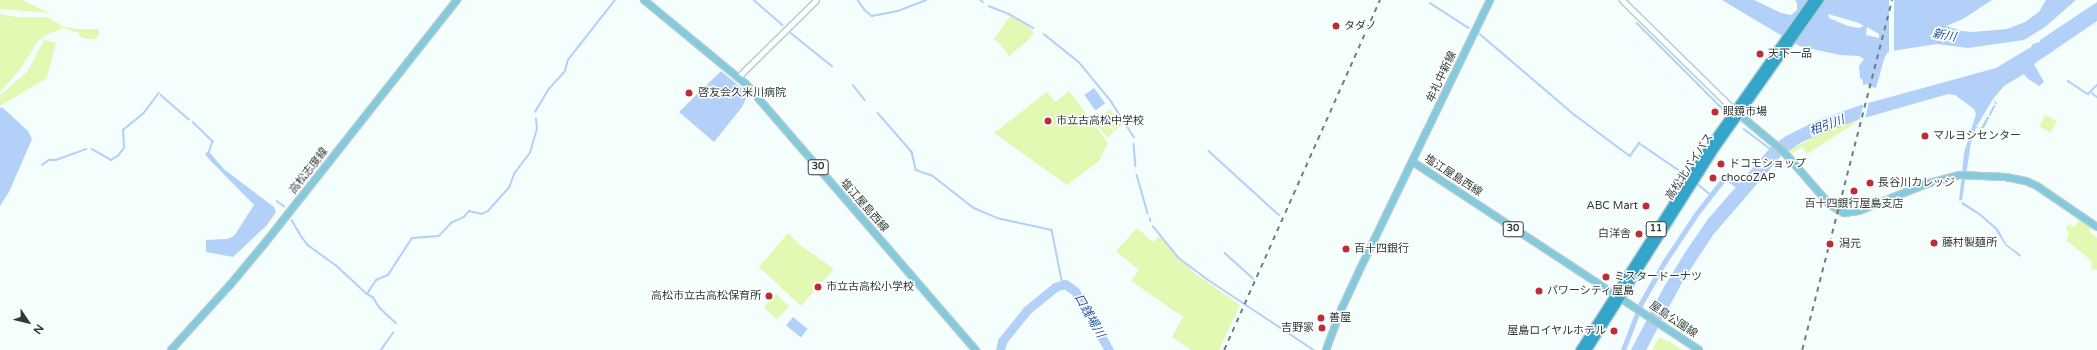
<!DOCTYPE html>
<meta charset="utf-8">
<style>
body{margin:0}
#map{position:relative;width:2097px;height:350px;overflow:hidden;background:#f4fefd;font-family:"Varela Round","Noto Sans JP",sans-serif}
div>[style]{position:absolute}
.green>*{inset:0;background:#e1f9b3;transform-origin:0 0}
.water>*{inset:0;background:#b3d0f9;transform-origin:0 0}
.pier>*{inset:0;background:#f4fefd;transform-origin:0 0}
.stream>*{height:1.5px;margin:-0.75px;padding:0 0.75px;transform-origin:0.75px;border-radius:0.75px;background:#b3d0f9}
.canal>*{height:5px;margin:-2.5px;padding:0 2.5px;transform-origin:2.5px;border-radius:2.5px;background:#b3d0f9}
.river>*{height:9px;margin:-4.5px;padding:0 4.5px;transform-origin:4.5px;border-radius:4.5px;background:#b3d0f9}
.roads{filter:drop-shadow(1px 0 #b3cdca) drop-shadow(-1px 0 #b3cdca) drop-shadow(0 1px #b3cdca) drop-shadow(0 -1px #b3cdca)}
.minor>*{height:5px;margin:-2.5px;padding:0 2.5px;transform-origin:2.5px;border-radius:2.5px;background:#fff}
.major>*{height:6px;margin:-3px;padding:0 3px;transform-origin:3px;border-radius:3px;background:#85c9df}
.highway>*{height:7px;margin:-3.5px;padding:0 3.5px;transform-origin:3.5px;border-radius:3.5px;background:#34a5ca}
.rail>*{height:1.5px;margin-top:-0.75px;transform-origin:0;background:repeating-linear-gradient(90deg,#727c7b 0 5px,transparent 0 10px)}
.dots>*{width:11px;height:11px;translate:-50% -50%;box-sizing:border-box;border:2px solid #fff;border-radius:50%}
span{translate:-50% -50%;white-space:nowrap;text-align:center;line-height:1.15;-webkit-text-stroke:3px #fff;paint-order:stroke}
.shield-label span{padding:1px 3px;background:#fff;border:1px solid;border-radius:3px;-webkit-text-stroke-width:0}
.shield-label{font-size:10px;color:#303a3a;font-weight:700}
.poi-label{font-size:11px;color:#303a3a}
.left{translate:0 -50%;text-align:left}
.right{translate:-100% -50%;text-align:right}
.street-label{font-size:11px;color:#303a3a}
.water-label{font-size:12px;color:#18529f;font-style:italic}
.north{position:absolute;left:8px;top:302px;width:40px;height:40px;-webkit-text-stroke:3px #fff;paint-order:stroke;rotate:125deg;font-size:11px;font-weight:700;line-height:16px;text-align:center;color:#303a3a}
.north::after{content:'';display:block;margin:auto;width:14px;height:18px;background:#303a3a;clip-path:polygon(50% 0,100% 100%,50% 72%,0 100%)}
</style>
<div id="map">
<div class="green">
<i style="clip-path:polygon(0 0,22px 0,49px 13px,0 9px)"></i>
<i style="clip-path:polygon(0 14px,17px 17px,48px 17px,64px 27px,80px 29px,99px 29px,99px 34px,96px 39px,86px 39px,79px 36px,79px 33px,63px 28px,48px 34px,38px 41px,21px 68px,0 92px)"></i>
<i style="clip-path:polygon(1010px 16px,1031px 29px,1034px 33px,1026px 42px,1009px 56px,999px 43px,994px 39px)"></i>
<i style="clip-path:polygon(44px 40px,56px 43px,47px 78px,0 106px,0 95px,27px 72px)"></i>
<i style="clip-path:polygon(1069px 91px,1108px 143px,1099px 161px,1067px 185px,994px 133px,1047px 92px,1055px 102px)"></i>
<i style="left:1110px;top:109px;width:20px;height:9px;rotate:53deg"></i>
<i style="left:2045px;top:115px;width:13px;height:13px;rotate:27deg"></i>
<i style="left:1102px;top:116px;width:20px;height:9px;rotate:53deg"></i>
<i style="clip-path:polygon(1857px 120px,1857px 122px,1807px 154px,1802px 147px,1792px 154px,1789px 150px,1821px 134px)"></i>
<i style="clip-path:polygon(2080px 219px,2091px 227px,2089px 232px,2097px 238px,2097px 270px,2091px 269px,2092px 261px,2066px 240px,2069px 234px,2066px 228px,2068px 224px,2074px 227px)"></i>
<i style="clip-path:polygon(1137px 228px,1153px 242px,1159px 236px,1193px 272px,1240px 305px,1219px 350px,1191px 350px,1172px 337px,1183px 317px,1131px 281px,1139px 270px,1116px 251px)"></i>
<i style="clip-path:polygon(788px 233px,800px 245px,834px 269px,801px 306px,759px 267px)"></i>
<i style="left:776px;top:294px;width:18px;height:18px;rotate:43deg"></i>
<i style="clip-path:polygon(1659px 337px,1670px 342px,1682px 350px,1652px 350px)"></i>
</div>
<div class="water">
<i style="clip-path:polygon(evenodd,1722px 0,1754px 0,1781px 13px,1791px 15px,1797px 10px,1797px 3px,1795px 0,1992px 0,1963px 19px,1946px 26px,1962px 31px,1973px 32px,2007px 29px,2025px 22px,2039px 12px,2046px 0,2076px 0,2045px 27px,2024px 40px,1968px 48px,1937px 44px,1892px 51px,1887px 53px,1884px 59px,1876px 88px,1868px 86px,1868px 84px,1863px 85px,1863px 80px,1860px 78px,1859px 66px,1864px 59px,1859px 56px,1840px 55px,1799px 46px,1722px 0,1828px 14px,1859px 23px,1864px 26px,1859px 28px,1848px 26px,1829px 18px,1828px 14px,1722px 0,1867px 27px,1879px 34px,1879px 38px,1866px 35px,1867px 27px)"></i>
<i style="clip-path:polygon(2097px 2px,2097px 21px,2034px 64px,2044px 82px,2039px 86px,2027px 78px,2024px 74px,2004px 86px,1993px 99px,1997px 103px,1984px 128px,1976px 128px,1971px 143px,1962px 200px,1959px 201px,1964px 153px,1976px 114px,1974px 109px,1955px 95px,1948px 94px,1857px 120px,1802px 142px,1781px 156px,1713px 235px,1684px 279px,1646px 350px,1631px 350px,1664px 287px,1686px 251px,1708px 219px,1771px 147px,1786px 136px,1816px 121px,1861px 105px,1996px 68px,2031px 47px,2033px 44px,2040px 42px,2040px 40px)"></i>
<i style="clip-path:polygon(721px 71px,745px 91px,747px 97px,742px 107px,714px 142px,679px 112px)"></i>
<i style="left:1094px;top:88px;width:19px;height:12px;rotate:54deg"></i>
<i style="clip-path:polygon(2px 107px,28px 131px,32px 139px,9px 192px,0 206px,0 108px)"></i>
<i style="clip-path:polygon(209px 152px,225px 170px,274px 207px,276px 212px,267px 225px,233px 257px,206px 252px,206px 240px,227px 239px,234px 236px,254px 205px,207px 157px,205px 153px)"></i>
<i style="clip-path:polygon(1963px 202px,1981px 214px,1998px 229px,2006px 244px,2021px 255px,2020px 257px,2005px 245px,1995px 229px,1979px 215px,1961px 204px)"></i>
<i style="left:793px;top:317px;width:19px;height:11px;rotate:39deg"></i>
</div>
<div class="pier">
<i style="left:1889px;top:0;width:5px;height:91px"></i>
<i style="clip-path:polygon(1993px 99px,1996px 105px,1993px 106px,1989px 114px,1990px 117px,1987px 117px,1981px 128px,1976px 127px)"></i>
<i style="clip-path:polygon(1869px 101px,1865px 120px,1859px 122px,1864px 102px)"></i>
</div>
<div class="stream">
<i style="left:754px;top:0;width:38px;rotate:41deg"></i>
<i style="left:858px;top:0;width:12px;rotate:55deg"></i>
<i style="left:865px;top:10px;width:9px;rotate:41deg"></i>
<i style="left:872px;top:16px;width:26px;rotate:-11deg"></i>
<i style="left:898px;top:11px;width:30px;rotate:-21deg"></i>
<i style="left:981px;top:0;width:3px;rotate:45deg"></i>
<i style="left:1430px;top:3px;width:46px;rotate:32.7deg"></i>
<i style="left:989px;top:6px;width:22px;rotate:22deg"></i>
<i style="left:1009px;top:14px;width:28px;rotate:30deg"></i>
<i style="left:1637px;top:23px;width:124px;rotate:45deg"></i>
<i style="left:791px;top:33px;width:53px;rotate:38.8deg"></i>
<i style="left:1044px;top:34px;width:45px;rotate:38.7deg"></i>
<i style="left:1079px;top:62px;width:50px;rotate:50.6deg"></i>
<i style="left:1111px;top:101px;width:43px;rotate:57.4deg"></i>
<i style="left:1480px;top:34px;width:125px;rotate:40.5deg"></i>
<i style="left:1575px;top:115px;width:69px;rotate:36.7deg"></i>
<i style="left:1630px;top:156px;width:16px;rotate:-55deg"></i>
<i style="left:1639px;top:143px;width:53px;rotate:34.3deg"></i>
<i style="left:2068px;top:81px;width:24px;rotate:33deg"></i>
<i style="left:2088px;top:94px;width:13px;rotate:-45deg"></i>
<i style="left:853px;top:85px;width:19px;rotate:51deg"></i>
<i style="left:2092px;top:93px;width:6px;rotate:39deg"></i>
<i style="left:161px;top:95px;width:37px;rotate:41deg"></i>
<i style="left:535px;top:112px;width:27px;rotate:-59deg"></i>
<i style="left:549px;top:89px;width:24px;rotate:-48deg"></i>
<i style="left:565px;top:71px;width:11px;rotate:-75deg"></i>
<i style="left:568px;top:60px;width:76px;rotate:-51.9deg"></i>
<i style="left:878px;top:113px;width:52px;rotate:48.9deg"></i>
<i style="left:912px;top:152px;width:18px;rotate:77deg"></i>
<i style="left:916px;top:170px;width:18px;rotate:19deg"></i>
<i style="left:933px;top:176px;width:52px;rotate:38deg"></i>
<i style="left:974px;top:208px;width:25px;rotate:23deg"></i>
<i style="left:997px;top:218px;width:56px;rotate:12.3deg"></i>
<i style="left:1052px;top:230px;width:56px;rotate:78.7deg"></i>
<i style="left:193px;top:122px;width:28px;rotate:44deg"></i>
<i style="left:213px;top:141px;width:13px;rotate:108deg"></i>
<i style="left:1744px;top:129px;width:34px;rotate:37deg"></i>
<i style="left:1134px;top:144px;width:22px;rotate:85deg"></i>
<i style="left:92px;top:149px;width:22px;rotate:30deg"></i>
<i style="left:111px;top:160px;width:8px;rotate:-30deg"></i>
<i style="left:118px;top:156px;width:10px;rotate:-53deg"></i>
<i style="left:124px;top:148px;width:18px;rotate:-93deg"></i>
<i style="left:123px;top:130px;width:26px;rotate:-39deg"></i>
<i style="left:143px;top:114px;width:26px;rotate:-53deg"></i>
<i style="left:1209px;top:151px;width:95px;rotate:42.4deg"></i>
<i style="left:42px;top:165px;width:9px;rotate:-36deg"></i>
<i style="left:49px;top:160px;width:7px"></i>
<i style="left:56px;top:160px;width:32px;rotate:-20deg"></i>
<i style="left:1137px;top:175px;width:40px;rotate:74deg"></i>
<i style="left:1699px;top:185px;width:16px;rotate:40deg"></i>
<i style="left:277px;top:201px;width:9px;rotate:36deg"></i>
<i style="left:1150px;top:218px;width:3px;rotate:72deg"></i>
<i style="left:292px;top:220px;width:20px;rotate:60deg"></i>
<i style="left:302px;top:237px;width:10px;rotate:53deg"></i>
<i style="left:308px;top:245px;width:34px;rotate:36deg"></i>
<i style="left:336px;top:265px;width:42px;rotate:43.1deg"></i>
<i style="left:367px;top:294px;width:17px;rotate:-57deg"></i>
<i style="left:376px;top:280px;width:13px;rotate:-23deg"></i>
<i style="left:388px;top:275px;width:44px;rotate:-57deg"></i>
<i style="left:412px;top:238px;width:27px;rotate:-4deg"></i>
<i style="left:439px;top:236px;width:18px;rotate:-47deg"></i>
<i style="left:451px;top:223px;width:14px;rotate:-25deg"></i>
<i style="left:464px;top:217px;width:8px;rotate:-50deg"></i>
<i style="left:469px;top:211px;width:13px;rotate:13deg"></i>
<i style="left:482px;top:214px;width:7px;rotate:-27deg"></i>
<i style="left:488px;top:211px;width:31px;rotate:-48deg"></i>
<i style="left:509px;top:188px;width:15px;rotate:-70deg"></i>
<i style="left:514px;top:174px;width:26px;rotate:-53deg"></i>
<i style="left:530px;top:153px;width:25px;rotate:-74deg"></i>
<i style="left:537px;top:129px;width:10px;rotate:-96deg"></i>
<i style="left:1153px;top:226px;width:41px;rotate:50.9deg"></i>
<i style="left:1179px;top:258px;width:35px;rotate:37deg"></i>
<i style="left:1207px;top:279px;width:128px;rotate:33.6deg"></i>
<i style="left:1225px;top:253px;width:38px;rotate:42deg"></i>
<i style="left:367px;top:294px;width:7px;rotate:27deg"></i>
<i style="left:373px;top:297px;width:13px;rotate:58deg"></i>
<i style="left:380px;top:308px;width:22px;rotate:43deg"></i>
<i style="left:381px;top:350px;width:21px;rotate:-55deg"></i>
</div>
<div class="canal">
<i style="left:1623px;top:350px;width:50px;rotate:-69deg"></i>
<i style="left:1641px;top:303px;width:48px;rotate:-60.3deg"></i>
<i style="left:1665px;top:261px;width:58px;rotate:-56.3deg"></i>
<i style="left:1697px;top:213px;width:46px;rotate:-52.1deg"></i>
<i style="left:1725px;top:177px;width:22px;rotate:34deg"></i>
</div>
<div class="river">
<i style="left:1000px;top:350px;width:9px;rotate:-77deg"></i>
<i style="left:1002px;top:341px;width:40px;rotate:-51deg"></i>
<i style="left:1027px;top:310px;width:36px;rotate:-39deg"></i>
<i style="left:1055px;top:287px;width:10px;rotate:-17deg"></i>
<i style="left:1065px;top:284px;width:12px;rotate:35deg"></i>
<i style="left:1075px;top:291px;width:68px;rotate:60deg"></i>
</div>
<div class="roads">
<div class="minor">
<i style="left:1622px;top:0;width:156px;rotate:44.5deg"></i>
<i style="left:739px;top:76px;width:108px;rotate:-44.6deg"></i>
</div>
<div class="major">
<i style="left:644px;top:0;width:132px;rotate:39.5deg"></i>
<i style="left:746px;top:84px;width:352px;rotate:49.2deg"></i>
<i style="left:1735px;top:111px;width:62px;rotate:39.8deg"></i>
<i style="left:1783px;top:151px;width:72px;rotate:49deg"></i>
<i style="left:1830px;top:205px;width:16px;rotate:30deg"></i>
<i style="left:1844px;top:213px;width:15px;rotate:-8deg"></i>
<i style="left:1859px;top:211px;width:72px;rotate:-21.9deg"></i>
<i style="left:1926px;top:184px;width:34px;rotate:-15deg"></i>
<i style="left:1959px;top:175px;width:46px;rotate:2.5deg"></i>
<i style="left:2005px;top:177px;width:21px;rotate:11deg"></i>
<i style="left:2026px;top:181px;width:12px;rotate:24deg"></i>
<i style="left:2037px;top:186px;width:73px;rotate:34.3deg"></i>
<i style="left:1413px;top:162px;width:342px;rotate:33.3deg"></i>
<i style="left:171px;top:350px;width:88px;rotate:-47.8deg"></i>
<i style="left:230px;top:285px;width:55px;rotate:-50.2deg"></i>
<i style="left:265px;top:243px;width:310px;rotate:-51.7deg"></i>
<i style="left:1326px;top:350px;width:43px;rotate:-69.4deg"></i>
<i style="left:1341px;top:310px;width:47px;rotate:-65.1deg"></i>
<i style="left:1361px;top:267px;width:297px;rotate:-64.2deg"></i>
</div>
<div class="highway">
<i style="left:1579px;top:350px;width:246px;rotate:-57.5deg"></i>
<i style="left:1711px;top:143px;width:175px;rotate:-54.8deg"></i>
<i style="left:1587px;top:350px;width:241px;rotate:-57.7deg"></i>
<i style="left:1716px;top:146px;width:179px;rotate:-54.8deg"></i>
</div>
</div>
<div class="rail">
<i style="left:1224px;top:350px;width:383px;rotate:-66deg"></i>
<i style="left:1802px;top:350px;width:361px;rotate:-75.6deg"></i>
</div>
<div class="dots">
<i style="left:1336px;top:26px;background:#bd2d36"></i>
<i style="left:1760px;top:54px;background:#bd2d36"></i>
<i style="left:689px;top:93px;background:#bd2d36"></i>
<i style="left:1715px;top:112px;background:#bd2d36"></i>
<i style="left:1048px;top:121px;background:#bd2d36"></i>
<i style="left:1925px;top:136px;background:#bd2d36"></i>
<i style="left:1721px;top:164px;background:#bd2d36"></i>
<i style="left:1713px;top:178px;background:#bd2d36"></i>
<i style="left:1870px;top:183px;background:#bd2d36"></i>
<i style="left:1854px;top:191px;background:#bd2d36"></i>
<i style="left:1646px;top:206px;background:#bd2d36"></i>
<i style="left:1639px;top:234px;background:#bd2d36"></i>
<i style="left:1934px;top:243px;background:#bd2d36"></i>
<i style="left:1830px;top:244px;background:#bd2d36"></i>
<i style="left:1346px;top:249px;background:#bd2d36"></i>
<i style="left:1606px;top:277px;background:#bd2d36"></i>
<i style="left:818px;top:287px;background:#bd2d36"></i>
<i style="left:1539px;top:291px;background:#bd2d36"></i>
<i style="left:769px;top:296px;background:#bd2d36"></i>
<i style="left:1321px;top:318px;background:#bd2d36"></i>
<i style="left:1322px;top:328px;background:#bd2d36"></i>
<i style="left:1614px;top:331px;background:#bd2d36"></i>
</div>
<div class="shield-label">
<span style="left:818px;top:167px">30</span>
<span style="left:1513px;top:229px">30</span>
<span style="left:1656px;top:229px">11</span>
</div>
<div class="poi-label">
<span class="left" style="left:1344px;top:26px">タダノ</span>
<span class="left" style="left:1768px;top:54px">天下一品</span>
<span class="left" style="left:698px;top:93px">啓友会久米川病院</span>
<span class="left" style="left:1723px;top:112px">眼鏡市場</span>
<span class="left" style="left:1056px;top:121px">市立古高松中学校</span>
<span class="left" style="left:1933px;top:136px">マルヨシセンター</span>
<span class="left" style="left:1729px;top:164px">ドコモショップ</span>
<span class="left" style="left:1721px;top:178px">chocoZAP</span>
<span class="left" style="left:1878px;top:183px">長谷川カレッジ</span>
<span style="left:1854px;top:204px">百十四銀行屋島支店</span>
<span class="right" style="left:1638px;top:206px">ABC Mart</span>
<span class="right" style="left:1631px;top:234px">白洋舎</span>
<span class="left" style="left:1942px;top:243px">藤村製麺所</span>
<span class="left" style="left:1839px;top:244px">潟元</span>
<span class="left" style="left:1354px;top:249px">百十四銀行</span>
<span class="left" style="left:1614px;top:277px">ミスタードーナツ</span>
<span class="left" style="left:826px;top:287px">市立古高松小学校</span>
<span class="left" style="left:1547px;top:291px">パワーシティ屋島</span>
<span class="right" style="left:761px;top:296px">高松市立古高松保育所</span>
<span class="left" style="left:1329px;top:318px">善屋</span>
<span class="right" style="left:1314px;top:328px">吉野家</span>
<span class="right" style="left:1606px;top:331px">屋島ロイヤルホテル</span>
</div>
<div class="street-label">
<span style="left:1442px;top:77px;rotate:-65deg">牟礼中新線</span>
<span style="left:1690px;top:167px;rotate:-57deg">高松北バイパス</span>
<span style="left:309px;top:171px;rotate:-52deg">高松志度線</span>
<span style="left:1453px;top:176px;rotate:33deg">塩江屋島西線</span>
<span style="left:864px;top:206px;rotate:49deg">塩江屋島西線</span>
<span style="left:1673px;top:320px;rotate:34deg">屋島公園線</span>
</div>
<div class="water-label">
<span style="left:1944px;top:36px;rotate:10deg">新川</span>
<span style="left:1827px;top:126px;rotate:-20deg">相引川</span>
<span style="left:1089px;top:316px;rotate:60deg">口銭場川</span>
</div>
<div class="north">N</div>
</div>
